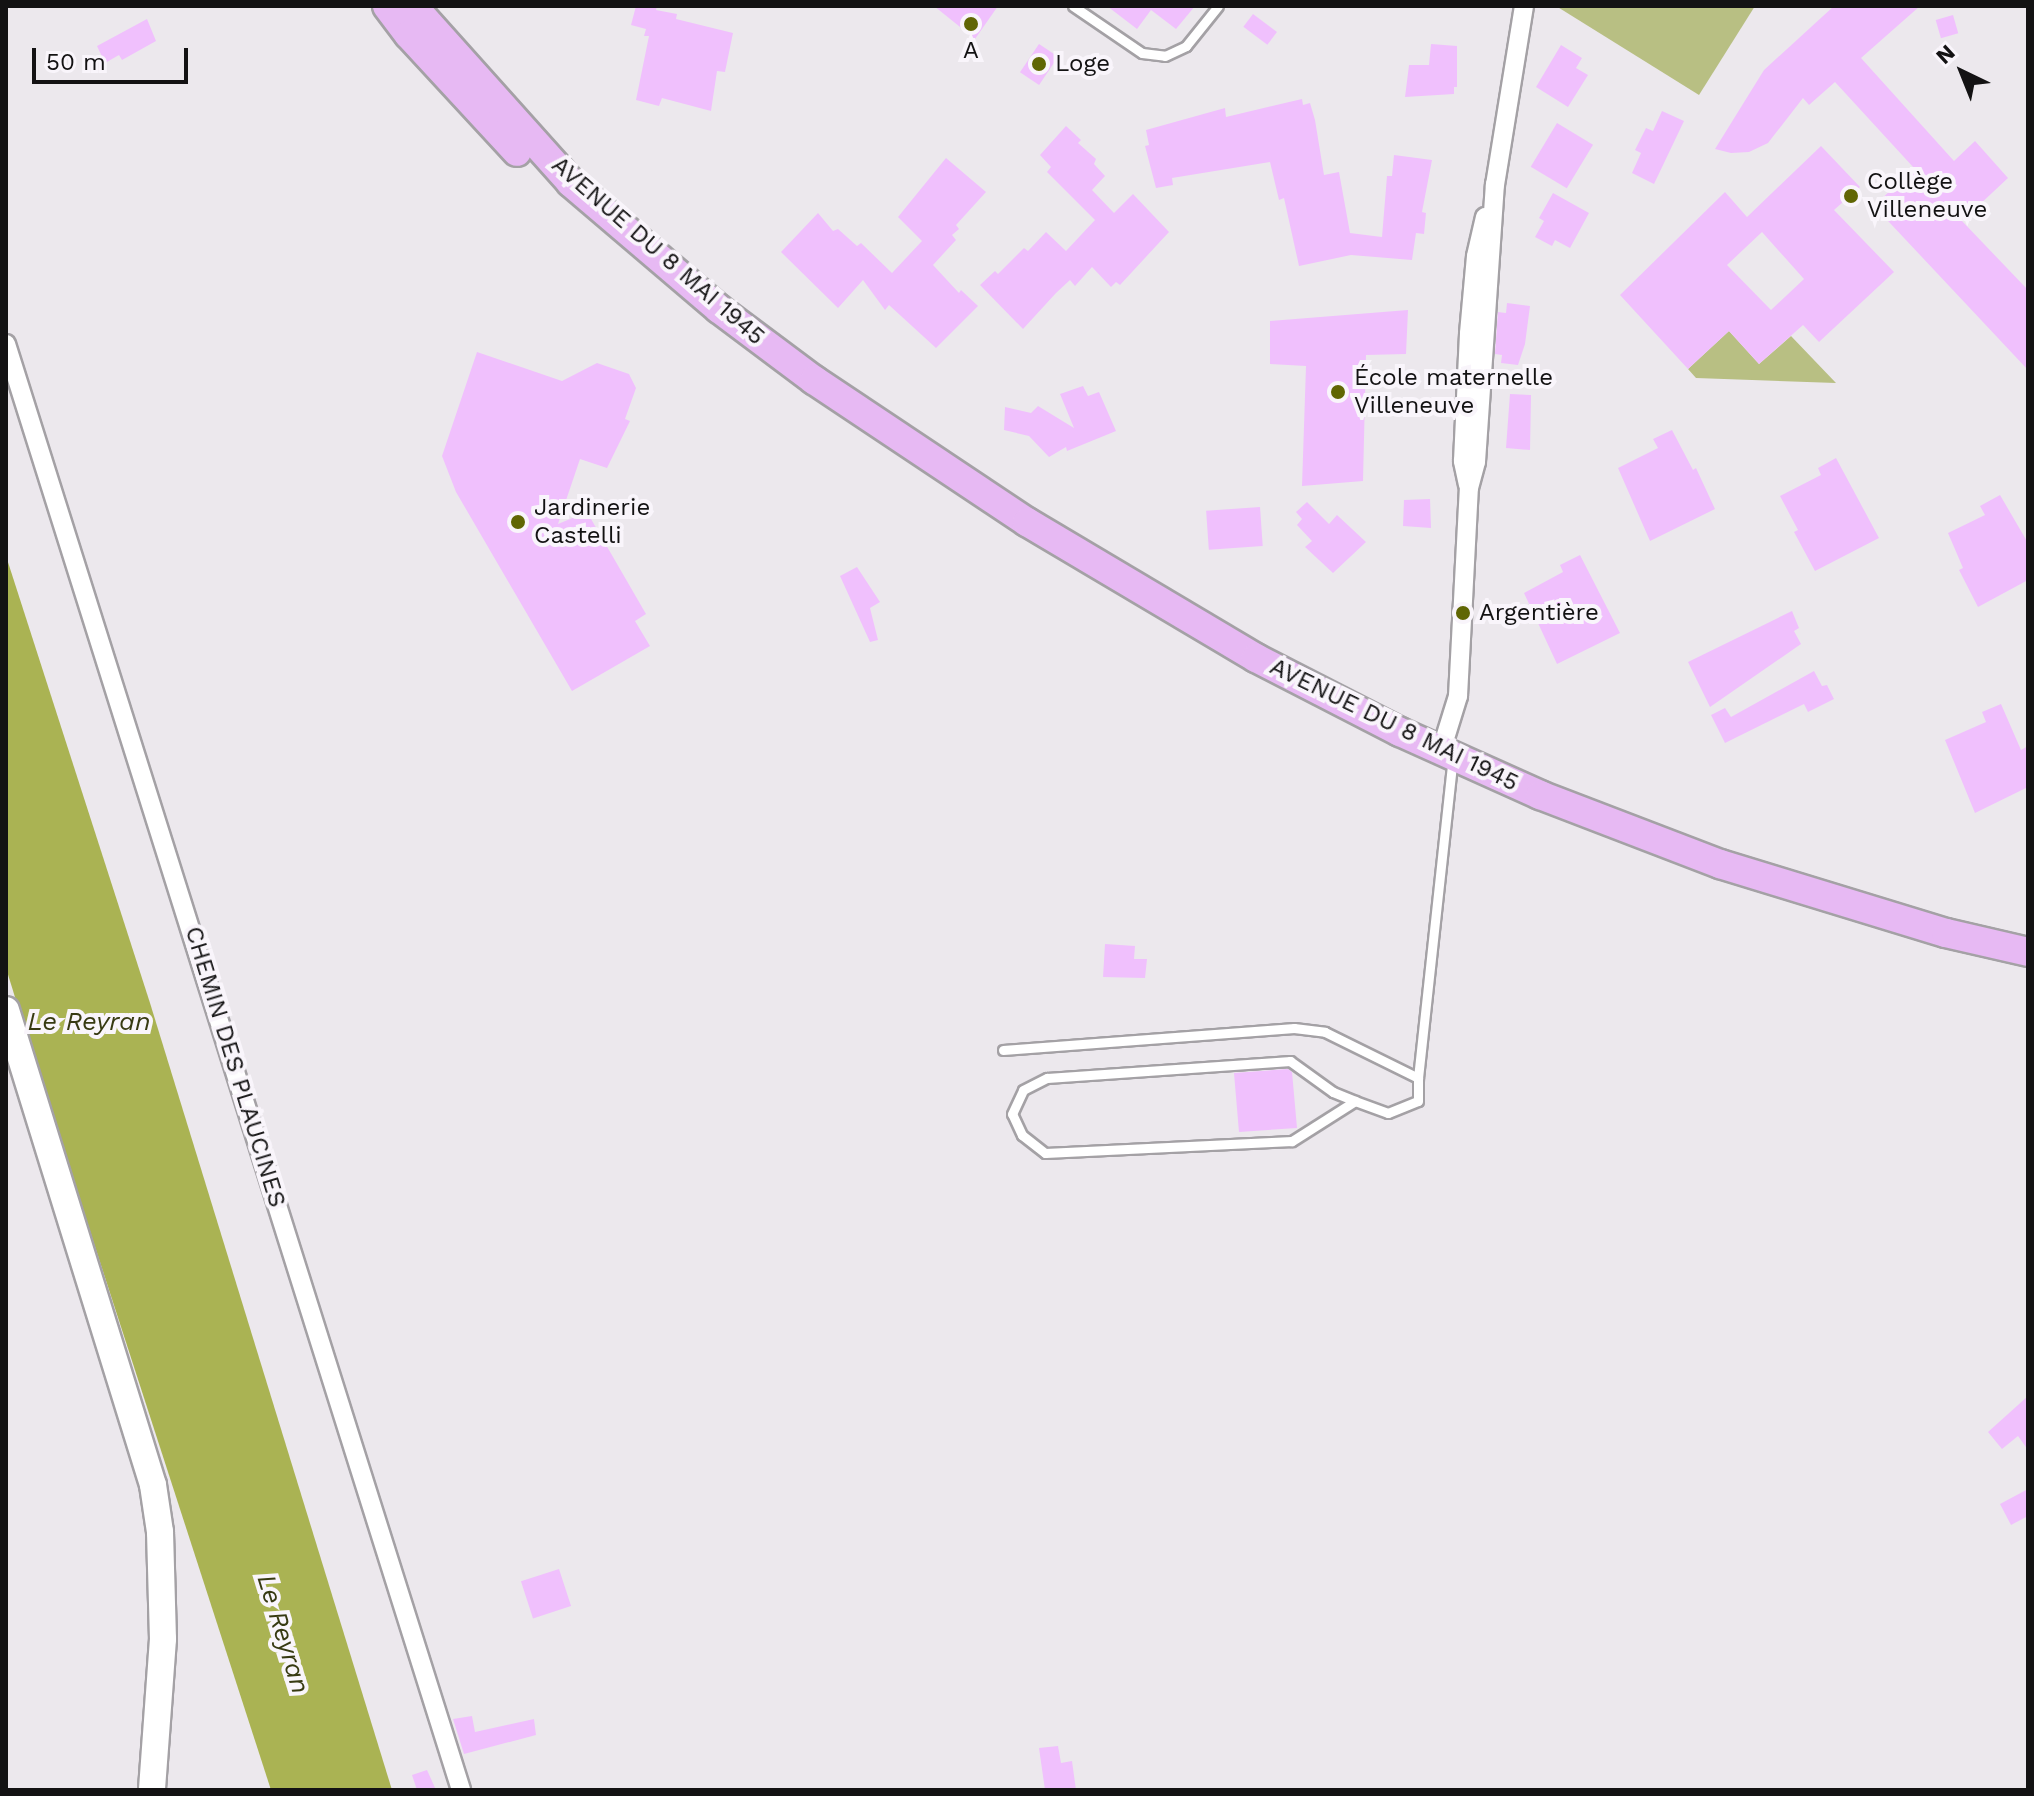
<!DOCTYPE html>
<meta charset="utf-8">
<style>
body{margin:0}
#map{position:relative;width:2034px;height:1796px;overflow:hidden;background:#ece8ed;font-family:"Work Sans",sans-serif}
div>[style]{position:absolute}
.green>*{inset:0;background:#b8bf83}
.water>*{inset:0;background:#aab353}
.building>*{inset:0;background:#f0c0fd;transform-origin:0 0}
.roads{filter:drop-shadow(2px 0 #a4a1a5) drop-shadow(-2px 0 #a4a1a5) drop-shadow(0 2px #a4a1a5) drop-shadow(0 -2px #a4a1a5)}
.service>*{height:9px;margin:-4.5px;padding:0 4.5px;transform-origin:4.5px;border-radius:4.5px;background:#fff}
.minor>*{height:18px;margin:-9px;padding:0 9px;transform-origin:9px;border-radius:9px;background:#fff}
.secondary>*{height:26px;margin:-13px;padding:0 13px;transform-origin:13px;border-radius:13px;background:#fff}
.primary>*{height:28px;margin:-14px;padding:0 14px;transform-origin:14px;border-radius:14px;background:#e7b9f3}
.dots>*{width:22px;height:22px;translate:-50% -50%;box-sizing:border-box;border:4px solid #f9f5fb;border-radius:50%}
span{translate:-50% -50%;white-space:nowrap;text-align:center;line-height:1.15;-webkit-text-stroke:8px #f9f5fb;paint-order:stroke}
.poi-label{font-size:24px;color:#131213}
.left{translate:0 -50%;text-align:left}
.street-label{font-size:24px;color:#131213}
.water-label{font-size:26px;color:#373a12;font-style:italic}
.frame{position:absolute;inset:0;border:8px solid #131213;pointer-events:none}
.north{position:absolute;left:1922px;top:32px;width:80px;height:80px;-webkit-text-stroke:6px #f9f5fb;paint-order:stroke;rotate:317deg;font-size:22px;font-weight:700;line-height:32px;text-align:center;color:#131213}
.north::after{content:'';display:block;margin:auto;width:28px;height:36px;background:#131213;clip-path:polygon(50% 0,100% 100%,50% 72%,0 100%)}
.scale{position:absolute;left:32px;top:48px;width:156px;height:36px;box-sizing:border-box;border:4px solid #131213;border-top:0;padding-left:10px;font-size:24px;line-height:28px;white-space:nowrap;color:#131213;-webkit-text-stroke:6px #f9f5fb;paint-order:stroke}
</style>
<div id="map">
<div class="green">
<i style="clip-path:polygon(1556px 6px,1755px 6px,1699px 95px)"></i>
<i style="clip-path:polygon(1729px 331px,1759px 364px,1791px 336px,1836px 383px,1696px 378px,1688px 369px)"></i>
</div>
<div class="water">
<i style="clip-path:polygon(6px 556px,150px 1003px,392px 1790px,271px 1790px,31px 1049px,6px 968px)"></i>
</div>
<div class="building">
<i style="clip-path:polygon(636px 6px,657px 6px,656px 10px,677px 14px,676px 19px,733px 33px,725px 72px,717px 71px,711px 111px,662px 98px,659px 106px,636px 100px,649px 36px,644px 36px,646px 29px,631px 25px)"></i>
<i style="clip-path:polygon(934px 6px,998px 6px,975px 39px)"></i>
<i style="clip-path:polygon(1107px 6px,1195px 6px,1176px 29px,1151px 10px,1137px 29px)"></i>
<i style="clip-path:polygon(1834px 6px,1920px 6px,1861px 58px,1954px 161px,1975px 141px,2008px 178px,1962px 221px,2028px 290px,2028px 370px,1874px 206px,1914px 168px,1835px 82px,1809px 105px,1803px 98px,1768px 143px,1749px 152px,1731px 153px,1715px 149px,1764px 70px)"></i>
<i style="left:1253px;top:14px;width:30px;height:16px;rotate:37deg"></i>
<i style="left:1953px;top:15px;width:19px;height:18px;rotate:74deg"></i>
<i style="clip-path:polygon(147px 19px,156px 41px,122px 60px,119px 55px,105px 63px,97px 46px)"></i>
<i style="left:1039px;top:44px;width:23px;height:34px;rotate:34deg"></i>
<i style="clip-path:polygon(1431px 44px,1457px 46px,1457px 87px,1454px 87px,1454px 94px,1405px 97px,1409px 65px,1429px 65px)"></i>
<i style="clip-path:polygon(1561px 45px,1582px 58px,1576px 68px,1588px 75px,1568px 107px,1536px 87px)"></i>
<i style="clip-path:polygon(1302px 99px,1303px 105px,1310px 103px,1315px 120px,1324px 175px,1339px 172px,1350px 233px,1382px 237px,1387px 176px,1392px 176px,1394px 155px,1432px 160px,1422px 212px,1426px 213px,1424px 234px,1416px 233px,1412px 260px,1351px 255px,1299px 266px,1284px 198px,1279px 200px,1270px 162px,1172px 178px,1173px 185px,1156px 188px,1145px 146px,1149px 145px,1146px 130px,1225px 108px,1226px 117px)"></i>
<i style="clip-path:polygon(1662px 111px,1684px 121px,1654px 184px,1632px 173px,1641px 153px,1635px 150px,1646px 128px,1653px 131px)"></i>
<i style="left:1557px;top:123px;width:42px;height:51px;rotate:31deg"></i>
<i style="clip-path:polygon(1066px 126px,1081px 140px,1078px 143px,1096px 159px,1094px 164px,1105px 176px,1092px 190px,1114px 213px,1133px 194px,1169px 232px,1120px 285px,1116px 282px,1111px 287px,1092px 267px,1075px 286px,1070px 280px,1056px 293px,1023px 329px,980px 285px,995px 271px,998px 274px,1024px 248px,1028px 251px,1046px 232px,1066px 251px,1095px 220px,1047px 172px,1051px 167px,1040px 155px)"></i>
<i style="clip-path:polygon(evenodd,1821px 146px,1860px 187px,1834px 210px,1894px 272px,1819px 342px,1803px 325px,1759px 364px,1729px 331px,1688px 369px,1620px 295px,1725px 192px,1747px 217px,1821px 146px,1762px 232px,1804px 279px,1771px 310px,1727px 265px,1762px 232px)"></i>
<i style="clip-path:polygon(946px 158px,986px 192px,956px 225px,959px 229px,952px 235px,956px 240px,933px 265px,959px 293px,961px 290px,978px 306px,936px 348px,889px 305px,885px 310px,863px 280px,838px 308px,781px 252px,818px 213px,833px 231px,838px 229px,857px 246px,861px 243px,892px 273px,922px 241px,898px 217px)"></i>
<i style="clip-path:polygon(1553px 193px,1589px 213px,1570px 248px,1555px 240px,1552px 246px,1535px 237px,1544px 221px,1539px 218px)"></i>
<i style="clip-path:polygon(1507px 303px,1530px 306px,1525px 344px,1518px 365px,1501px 363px,1502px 355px,1495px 354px,1498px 312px,1506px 313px)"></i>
<i style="clip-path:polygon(1408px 310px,1406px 354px,1366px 355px,1363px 481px,1302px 486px,1306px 366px,1270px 364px,1270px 321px)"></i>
<i style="clip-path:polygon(477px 352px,562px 381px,597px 363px,629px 374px,636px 388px,625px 419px,630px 421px,607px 468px,580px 459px,558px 524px,587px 512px,646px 614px,635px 621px,650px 646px,572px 691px,456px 492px,442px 456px)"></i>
<i style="clip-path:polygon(1083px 386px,1088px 396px,1099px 392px,1116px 431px,1067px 451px,1066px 447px,1049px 457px,1029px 436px,1004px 430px,1005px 407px,1031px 413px,1038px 406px,1074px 428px,1060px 394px)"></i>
<i style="clip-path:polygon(1510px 394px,1531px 395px,1530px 450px,1506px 448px)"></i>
<i style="clip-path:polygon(1672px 430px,1693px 470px,1696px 468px,1715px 509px,1650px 541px,1618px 468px,1658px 448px,1653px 439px)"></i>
<i style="clip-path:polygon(1836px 458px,1879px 538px,1815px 571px,1794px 532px,1798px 530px,1780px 496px,1821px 475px,1818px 468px)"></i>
<i style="clip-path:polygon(2000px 495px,2028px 543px,2028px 580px,1978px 607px,1959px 570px,1963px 568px,1948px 533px,1985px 515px,1980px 506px)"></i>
<i style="clip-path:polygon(1430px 499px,1431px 528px,1403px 526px,1404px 500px)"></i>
<i style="clip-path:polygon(1307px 502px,1329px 524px,1337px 515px,1366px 542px,1333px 573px,1305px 547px,1312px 541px,1297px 525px,1302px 519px,1296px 512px)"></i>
<i style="left:1260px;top:507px;width:39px;height:54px;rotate:86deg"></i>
<i style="clip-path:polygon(1580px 555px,1620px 633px,1557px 664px,1524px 593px,1563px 572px,1560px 565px)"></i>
<i style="clip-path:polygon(857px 567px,880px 602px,870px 608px,878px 640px,870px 642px,840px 576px)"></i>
<i style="clip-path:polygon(1792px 611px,1799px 628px,1794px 631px,1801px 644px,1710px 707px,1688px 662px)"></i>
<i style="clip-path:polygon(1814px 671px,1822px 686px,1827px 685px,1834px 699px,1808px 712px,1804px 704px,1725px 743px,1711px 715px,1725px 708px,1731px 717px)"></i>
<i style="clip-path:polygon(2001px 704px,2021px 750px,2028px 746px,2028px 787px,1975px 813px,1945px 740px,1986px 722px,1982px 712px)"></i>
<i style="clip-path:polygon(1105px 944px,1135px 946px,1134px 959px,1147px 959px,1145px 978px,1103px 977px)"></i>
<i style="clip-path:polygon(1288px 1069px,1292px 1072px,1297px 1128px,1239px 1132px,1234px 1073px)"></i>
<i style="clip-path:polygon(2028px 1396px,2028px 1450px,2018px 1436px,2002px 1449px,1988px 1432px)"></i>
<i style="clip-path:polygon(2028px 1489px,2028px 1516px,2011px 1525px,2000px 1504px)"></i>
<i style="left:559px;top:1569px;width:39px;height:40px;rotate:72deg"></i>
<i style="clip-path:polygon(472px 1716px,475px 1732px,534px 1719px,536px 1735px,464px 1754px,453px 1719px)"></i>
<i style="clip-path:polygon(1058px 1746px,1061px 1763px,1072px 1761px,1076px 1790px,1045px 1790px,1039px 1748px)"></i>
<i style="clip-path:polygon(427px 1770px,436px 1790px,417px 1790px,412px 1775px)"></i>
</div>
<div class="roads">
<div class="service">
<i style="left:1073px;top:6px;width:83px;rotate:34.3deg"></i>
<i style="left:1142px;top:53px;width:23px;rotate:7deg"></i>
<i style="left:1165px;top:56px;width:23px;rotate:-25deg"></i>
<i style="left:1186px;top:46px;width:51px;rotate:-51.3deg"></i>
<i style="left:1003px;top:1050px;width:292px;rotate:-4.3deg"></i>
<i style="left:1294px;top:1028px;width:31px;rotate:7deg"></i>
<i style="left:1325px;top:1032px;width:104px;rotate:26.3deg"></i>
<i style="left:1418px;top:1078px;width:322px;rotate:-83.8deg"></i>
<i style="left:1355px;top:1101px;width:75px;rotate:147.6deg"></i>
<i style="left:1292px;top:1141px;width:247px;rotate:177.2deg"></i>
<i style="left:1045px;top:1153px;width:29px;rotate:-142deg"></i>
<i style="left:1022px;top:1135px;width:23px;rotate:-115deg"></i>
<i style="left:1012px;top:1114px;width:26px;rotate:-65deg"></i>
<i style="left:1023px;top:1090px;width:27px;rotate:-27deg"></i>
<i style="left:1047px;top:1078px;width:244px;rotate:-4deg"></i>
<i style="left:1290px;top:1061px;width:53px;rotate:35.8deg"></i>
<i style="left:1333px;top:1092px;width:24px;rotate:22deg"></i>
<i style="left:1355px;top:1101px;width:35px;rotate:20deg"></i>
<i style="left:1388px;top:1113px;width:32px;rotate:-22deg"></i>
<i style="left:1418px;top:1101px;width:23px;rotate:-90deg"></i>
</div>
<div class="minor">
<i style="left:6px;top:344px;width:1516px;rotate:72.53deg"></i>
<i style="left:1468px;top:485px;width:25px;rotate:-102deg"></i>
<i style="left:1463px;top:461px;width:128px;rotate:-87.3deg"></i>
<i style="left:1469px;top:333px;width:77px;rotate:-84.8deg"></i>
<i style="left:1476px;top:256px;width:40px;rotate:-77deg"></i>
<i style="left:1441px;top:751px;width:58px;rotate:-72.8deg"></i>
<i style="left:1458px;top:696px;width:208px;rotate:-87deg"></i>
<i style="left:1469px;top:488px;width:27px;rotate:-75deg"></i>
<i style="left:1476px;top:462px;width:278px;rotate:-86.1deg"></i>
<i style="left:1495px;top:185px;width:181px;rotate:-80.8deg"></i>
</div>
<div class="secondary">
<i style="left:6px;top:1010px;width:497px;rotate:72.8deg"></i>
<i style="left:153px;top:1485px;width:48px;rotate:81.5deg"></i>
<i style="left:160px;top:1532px;width:107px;rotate:88.4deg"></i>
<i style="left:163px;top:1639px;width:151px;rotate:94.2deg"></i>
</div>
<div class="primary">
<i style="left:387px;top:6px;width:36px;rotate:53deg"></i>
<i style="left:409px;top:35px;width:159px;rotate:47.3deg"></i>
<i style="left:413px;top:6px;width:237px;rotate:48.2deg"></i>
<i style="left:571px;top:183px;width:194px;rotate:40.4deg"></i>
<i style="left:719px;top:309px;width:119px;rotate:36.8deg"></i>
<i style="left:814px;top:380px;width:256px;rotate:33.7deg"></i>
<i style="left:1027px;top:522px;width:266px;rotate:30.7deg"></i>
<i style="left:1256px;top:658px;width:162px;rotate:27.2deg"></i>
<i style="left:1400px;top:732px;width:154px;rotate:24.2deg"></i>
<i style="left:1540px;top:795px;width:193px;rotate:21deg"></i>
<i style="left:1720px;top:864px;width:236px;rotate:17deg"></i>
<i style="left:1946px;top:933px;width:84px;rotate:13deg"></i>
</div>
</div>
<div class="dots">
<i style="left:971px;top:24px;background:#606604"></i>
<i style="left:1039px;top:64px;background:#606604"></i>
<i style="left:1851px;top:196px;background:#606604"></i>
<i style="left:1338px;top:392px;background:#606604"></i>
<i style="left:518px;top:522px;background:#606604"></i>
<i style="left:1463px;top:613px;background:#606604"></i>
</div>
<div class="poi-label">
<span style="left:971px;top:51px">A</span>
<span class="left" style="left:1055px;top:64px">Loge</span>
<span class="left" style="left:1867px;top:196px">Collège<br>Villeneuve</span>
<span class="left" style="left:1354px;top:392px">École maternelle<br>Villeneuve</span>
<span class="left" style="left:534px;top:522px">Jardinerie<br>Castelli</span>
<span class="left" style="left:1479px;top:613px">Argentière</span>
</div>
<div class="street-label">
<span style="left:658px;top:251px;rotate:41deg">AVENUE DU 8 MAI 1945</span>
<span style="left:1394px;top:725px;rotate:26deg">AVENUE DU 8 MAI 1945</span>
<span style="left:235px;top:1067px;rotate:73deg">CHEMIN DES PLAUCINES</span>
</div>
<div class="water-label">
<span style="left:89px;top:1022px">Le Reyran</span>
<span style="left:283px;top:1634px;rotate:73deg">Le Reyran</span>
</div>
<div class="frame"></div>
<div class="north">N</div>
<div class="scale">50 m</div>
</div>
